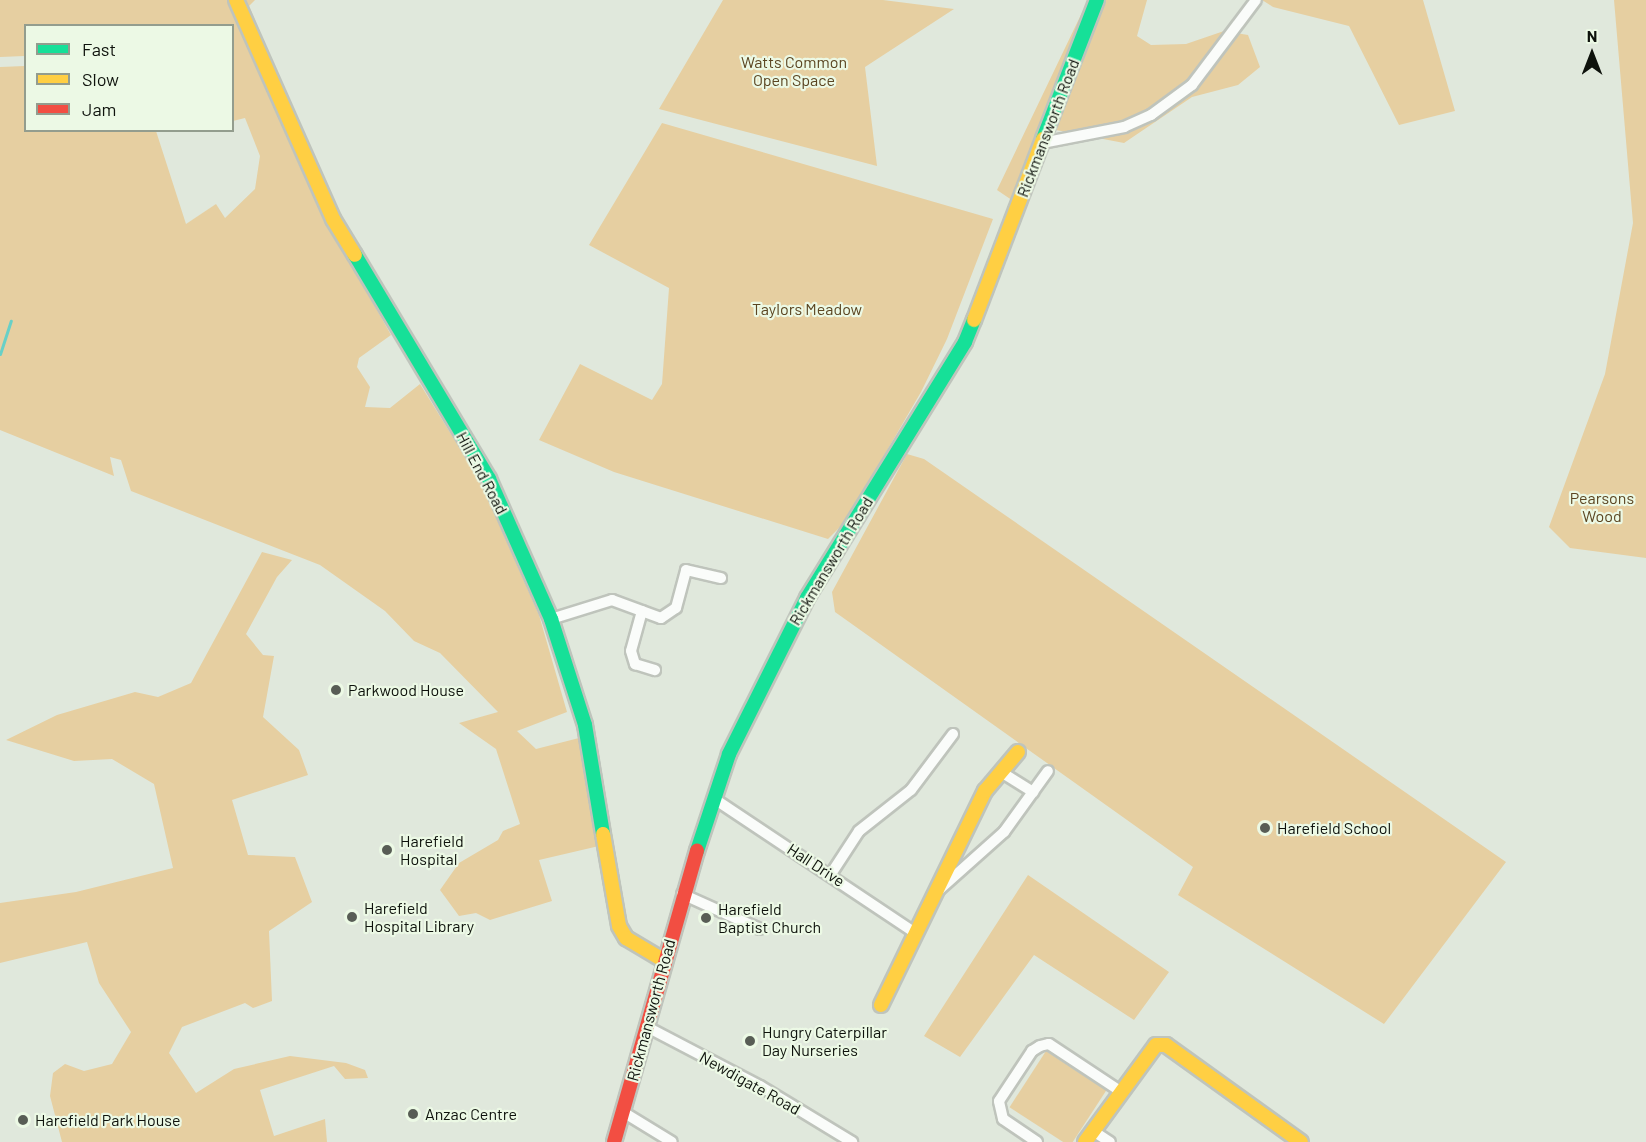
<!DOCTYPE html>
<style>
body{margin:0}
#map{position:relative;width:1646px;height:1142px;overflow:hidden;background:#e0e8dc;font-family:Barlow,sans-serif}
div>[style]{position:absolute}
.green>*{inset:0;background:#e6cfa1;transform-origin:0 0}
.stream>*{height:3px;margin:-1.5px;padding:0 1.5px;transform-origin:1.5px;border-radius:1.5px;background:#68d0c7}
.roads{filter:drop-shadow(2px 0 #bfc4bc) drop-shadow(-2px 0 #bfc4bc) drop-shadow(0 2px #bfc4bc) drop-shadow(0 -2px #bfc4bc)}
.street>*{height:10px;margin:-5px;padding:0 5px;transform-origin:5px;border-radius:5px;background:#fafcfa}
.fast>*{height:14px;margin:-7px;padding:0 7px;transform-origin:7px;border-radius:7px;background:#16e098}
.slow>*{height:14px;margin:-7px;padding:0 7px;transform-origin:7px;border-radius:7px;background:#ffcf43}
.jam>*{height:14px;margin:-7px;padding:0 7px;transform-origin:7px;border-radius:7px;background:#f24e42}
.dots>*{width:16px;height:16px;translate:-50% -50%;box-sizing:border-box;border:3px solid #ecf9e5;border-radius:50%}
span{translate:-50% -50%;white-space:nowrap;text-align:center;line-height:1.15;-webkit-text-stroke:4.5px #ecf9e5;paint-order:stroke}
.park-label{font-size:16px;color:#5b4521}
.street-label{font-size:16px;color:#0e120c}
.poi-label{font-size:16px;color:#0e120c}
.left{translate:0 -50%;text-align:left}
.legend{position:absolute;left:24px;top:24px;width:210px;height:108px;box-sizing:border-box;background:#ecf9e5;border:2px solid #939d8e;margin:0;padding:8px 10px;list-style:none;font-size:18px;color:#0e120c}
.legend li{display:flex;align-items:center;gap:12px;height:30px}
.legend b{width:30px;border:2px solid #939d8e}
.north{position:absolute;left:1562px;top:24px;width:60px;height:60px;-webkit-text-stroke:4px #ecf9e5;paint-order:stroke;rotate:0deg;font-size:16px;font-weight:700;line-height:24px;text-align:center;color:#0e120c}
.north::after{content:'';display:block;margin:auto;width:21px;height:27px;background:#0e120c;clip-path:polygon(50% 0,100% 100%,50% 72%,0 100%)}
</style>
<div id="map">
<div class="green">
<i style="clip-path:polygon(0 0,255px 0,249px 6px,333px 204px,335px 235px,391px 335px,359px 358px,357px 367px,370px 387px,365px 407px,390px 408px,420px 384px,480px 481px,539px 615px,567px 712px,517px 731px,536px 749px,579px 738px,599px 846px,539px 860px,552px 901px,490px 920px,476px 913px,459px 916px,440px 890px,459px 863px,498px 840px,503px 831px,520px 824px,496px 749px,459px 723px,498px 712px,440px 653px,414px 641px,385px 611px,320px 565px,131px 491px,121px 460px,110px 457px,114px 476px,0 430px,0 67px,25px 66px,26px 130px,156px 131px,186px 224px,216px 204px,225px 218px,255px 189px,260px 156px,245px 118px,233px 121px,232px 26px,26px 26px,25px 56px,0 57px)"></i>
<i style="clip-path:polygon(723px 0,883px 0,954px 9px,865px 67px,877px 166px,659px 109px)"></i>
<i style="clip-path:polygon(1088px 0,1147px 0,1137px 36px,1151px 45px,1186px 44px,1224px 31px,1248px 35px,1260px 67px,1238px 85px,1192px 97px,1124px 143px,1056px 130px,1022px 207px,997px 190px)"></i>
<i style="clip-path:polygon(1262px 0,1423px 0,1455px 111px,1399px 125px,1349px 26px,1273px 7px)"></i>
<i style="clip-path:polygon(1614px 0,1646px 0,1646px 558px,1570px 548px,1549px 527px,1605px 374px,1633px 223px)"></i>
<i style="clip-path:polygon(662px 123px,993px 219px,947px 339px,921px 392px,846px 521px,828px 539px,614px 472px,539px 440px,580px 364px,652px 400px,662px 384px,669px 288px,589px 245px)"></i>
<i style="clip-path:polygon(907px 454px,924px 459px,1506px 862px,1384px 1024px,1178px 895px,1193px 867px,835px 612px,832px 592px)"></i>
<i style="clip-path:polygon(262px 552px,292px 560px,277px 577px,246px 634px,263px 655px,274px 656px,263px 717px,299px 750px,308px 775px,232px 800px,248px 855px,295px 857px,312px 902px,269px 931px,272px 1001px,253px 1008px,245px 1003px,182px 1027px,169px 1053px,196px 1093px,234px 1069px,290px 1056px,346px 1063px,365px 1070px,368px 1078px,345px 1079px,334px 1066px,260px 1090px,274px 1136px,325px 1119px,327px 1142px,62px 1142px,50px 1096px,53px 1073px,65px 1064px,84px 1071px,112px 1064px,131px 1032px,99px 983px,87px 942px,0 963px,0 903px,76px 892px,173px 868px,154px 784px,112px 759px,74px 761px,6px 740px,57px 715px,135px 692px,158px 697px,191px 683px)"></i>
<i style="clip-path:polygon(1028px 875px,1169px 972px,1134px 1020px,1034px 955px,960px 1057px,924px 1036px)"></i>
<i style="left:1046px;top:1051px;width:72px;height:67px;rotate:33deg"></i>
</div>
<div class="stream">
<i style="left:0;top:354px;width:35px;rotate:-72deg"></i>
</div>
<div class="roads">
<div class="street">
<i style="left:1042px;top:143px;width:84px;rotate:-11deg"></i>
<i style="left:1124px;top:127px;width:30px;rotate:-24deg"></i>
<i style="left:1151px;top:115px;width:51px;rotate:-36.2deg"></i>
<i style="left:1192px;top:85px;width:106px;rotate:-53deg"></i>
<i style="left:642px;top:611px;width:41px;rotate:105.4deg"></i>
<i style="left:631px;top:651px;width:14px;rotate:73deg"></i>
<i style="left:635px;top:664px;width:21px;rotate:17deg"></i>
<i style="left:551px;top:619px;width:64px;rotate:-17.3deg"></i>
<i style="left:612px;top:600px;width:52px;rotate:20.2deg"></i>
<i style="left:661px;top:618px;width:18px;rotate:-34deg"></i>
<i style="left:676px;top:608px;width:39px;rotate:-75deg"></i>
<i style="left:686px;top:570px;width:36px;rotate:13deg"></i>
<i style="left:1001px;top:772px;width:38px;rotate:32deg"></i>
<i style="left:716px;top:800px;width:238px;rotate:33.7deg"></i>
<i style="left:831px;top:874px;width:51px;rotate:-56.9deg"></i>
<i style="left:859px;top:831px;width:66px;rotate:-38.3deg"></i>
<i style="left:911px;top:790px;width:70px;rotate:-53.1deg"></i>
<i style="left:940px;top:889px;width:86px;rotate:-41.7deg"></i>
<i style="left:1004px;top:832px;width:75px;rotate:-54.2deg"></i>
<i style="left:682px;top:894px;width:85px;rotate:24.2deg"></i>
<i style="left:647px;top:1027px;width:127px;rotate:27.6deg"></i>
<i style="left:760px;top:1086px;width:108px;rotate:31.3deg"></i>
<i style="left:623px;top:1112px;width:57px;rotate:31.5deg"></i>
<i style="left:1093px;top:1131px;width:20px;rotate:33deg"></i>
<i style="left:1037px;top:1142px;width:41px;rotate:-145.9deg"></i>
<i style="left:1003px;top:1119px;width:18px;rotate:-103deg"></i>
<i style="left:999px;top:1101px;width:60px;rotate:-56.6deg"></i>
<i style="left:1032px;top:1051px;width:9px;rotate:-32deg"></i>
<i style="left:1040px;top:1046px;width:9px;rotate:-13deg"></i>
<i style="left:1049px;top:1044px;width:85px;rotate:33.5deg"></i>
</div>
<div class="fast">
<i style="left:1043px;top:139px;width:149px;rotate:-68.8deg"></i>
<i style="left:355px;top:255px;width:261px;rotate:59.1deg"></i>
<i style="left:489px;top:479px;width:153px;rotate:66.1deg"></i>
<i style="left:551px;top:619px;width:111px;rotate:72.2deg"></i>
<i style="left:585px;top:725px;width:110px;rotate:80.6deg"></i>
<i style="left:697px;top:851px;width:102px;rotate:-71.7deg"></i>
<i style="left:729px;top:754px;width:174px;rotate:-63.4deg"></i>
<i style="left:807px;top:598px;width:301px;rotate:-58.3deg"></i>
<i style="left:965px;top:342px;width:24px;rotate:-68deg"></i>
</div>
<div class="slow">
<i style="left:236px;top:0;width:240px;rotate:66.1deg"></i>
<i style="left:333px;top:219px;width:42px;rotate:58.6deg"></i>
<i style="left:974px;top:320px;width:194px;rotate:-69.1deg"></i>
<i style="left:603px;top:834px;width:93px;rotate:80.1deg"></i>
<i style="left:619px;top:926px;width:14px;rotate:60deg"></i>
<i style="left:626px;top:938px;width:43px;rotate:30.7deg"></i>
<i style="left:881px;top:1005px;width:238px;rotate:-64.1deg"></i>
<i style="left:985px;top:791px;width:51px;rotate:-49.8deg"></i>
<i style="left:1085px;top:1142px;width:120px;rotate:-53.8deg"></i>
<i style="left:1156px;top:1045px;width:10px"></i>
<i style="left:1166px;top:1045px;width:166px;rotate:35.7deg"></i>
</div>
<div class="jam">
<i style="left:614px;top:1142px;width:303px;rotate:-74.1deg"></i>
</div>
</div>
<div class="dots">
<i style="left:336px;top:690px;background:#585d55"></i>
<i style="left:1265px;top:828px;background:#585d55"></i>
<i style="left:387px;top:850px;background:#585d55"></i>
<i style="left:352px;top:917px;background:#585d55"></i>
<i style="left:706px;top:918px;background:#585d55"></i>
<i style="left:750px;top:1041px;background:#585d55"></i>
<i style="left:413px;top:1114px;background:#585d55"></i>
<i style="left:23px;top:1120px;background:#585d55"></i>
</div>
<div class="park-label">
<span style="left:794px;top:71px">Watts Common<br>Open Space</span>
<span style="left:807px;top:309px">Taylors Meadow</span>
<span style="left:1602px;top:507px">Pearsons<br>Wood</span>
</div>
<div class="street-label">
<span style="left:1048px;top:128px;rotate:-69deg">Rickmansworth Road</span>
<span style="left:482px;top:473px;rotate:62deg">Hill End Road</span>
<span style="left:831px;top:561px;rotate:-59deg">Rickmansworth Road</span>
<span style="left:816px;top:865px;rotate:33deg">Hall Drive</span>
<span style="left:651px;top:1010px;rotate:-75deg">Rickmansworth Road</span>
<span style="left:750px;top:1083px;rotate:29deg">Newdigate Road</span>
</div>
<div class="poi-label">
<span class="left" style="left:348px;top:690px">Parkwood House</span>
<span class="left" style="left:1277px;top:828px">Harefield School</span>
<span class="left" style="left:400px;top:850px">Harefield<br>Hospital</span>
<span class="left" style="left:364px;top:917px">Harefield<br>Hospital Library</span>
<span class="left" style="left:718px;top:918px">Harefield<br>Baptist Church</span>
<span class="left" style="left:762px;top:1041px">Hungry Caterpillar<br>Day Nurseries</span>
<span class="left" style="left:425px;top:1114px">Anzac Centre</span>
<span class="left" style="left:35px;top:1120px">Harefield Park House</span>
</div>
<ul class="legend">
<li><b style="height:8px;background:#16e098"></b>Fast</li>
<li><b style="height:8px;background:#ffcf43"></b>Slow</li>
<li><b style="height:8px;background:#f24e42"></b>Jam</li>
</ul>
<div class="north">N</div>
</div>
